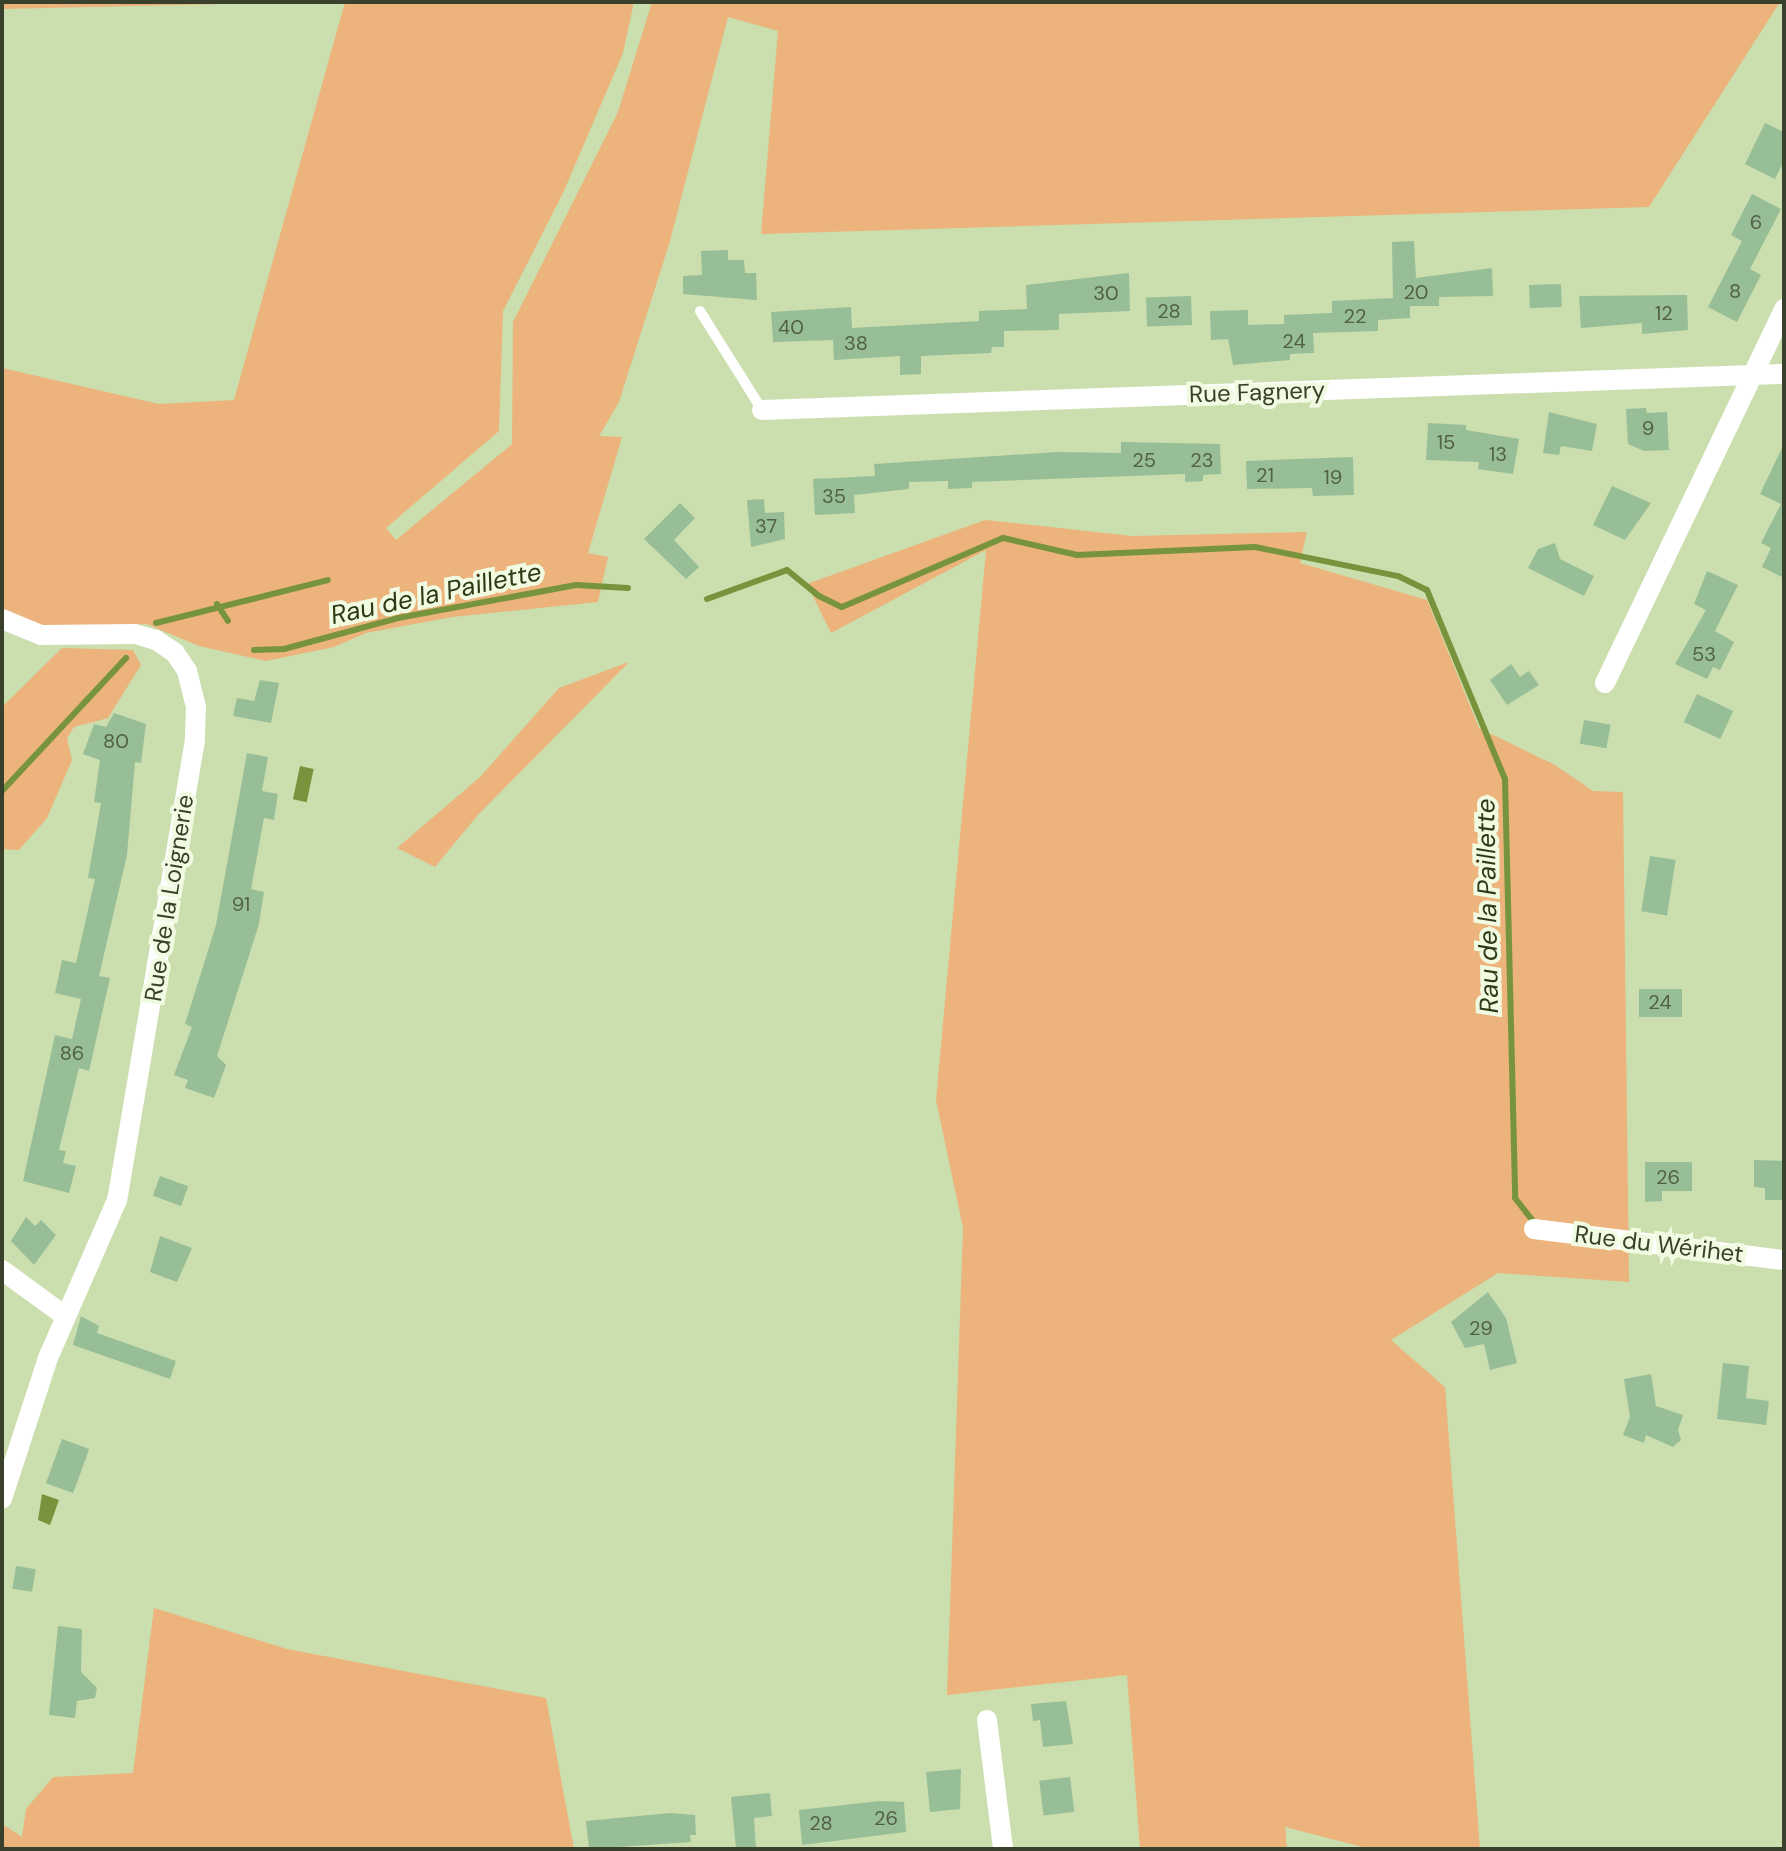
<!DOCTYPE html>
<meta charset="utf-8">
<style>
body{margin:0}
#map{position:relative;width:1786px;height:1851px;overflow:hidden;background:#cbdead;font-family:"DM Sans",sans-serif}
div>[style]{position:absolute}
.green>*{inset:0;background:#ecb37c}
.water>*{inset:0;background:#77943d;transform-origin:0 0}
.stream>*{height:6px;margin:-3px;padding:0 3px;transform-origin:3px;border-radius:3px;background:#77943d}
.building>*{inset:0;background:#98be98;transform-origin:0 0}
.service>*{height:10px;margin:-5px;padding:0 5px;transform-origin:5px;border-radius:5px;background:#fff}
.minor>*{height:20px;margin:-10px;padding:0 10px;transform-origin:10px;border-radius:10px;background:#fff}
span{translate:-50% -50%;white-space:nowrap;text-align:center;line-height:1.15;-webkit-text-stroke:8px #f1fbe2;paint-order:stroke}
.number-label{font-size:20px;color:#516047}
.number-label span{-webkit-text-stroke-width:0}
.street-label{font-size:24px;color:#39402c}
.water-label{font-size:26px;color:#2d3a15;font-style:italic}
.frame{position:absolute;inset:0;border:4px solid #39402c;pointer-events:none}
</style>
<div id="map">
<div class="green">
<i style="clip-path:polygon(2px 2px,310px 2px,2px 9px)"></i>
<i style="clip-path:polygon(345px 2px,634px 2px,623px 53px,563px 193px,503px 311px,499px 431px,386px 528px,396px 540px,512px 444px,513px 322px,618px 112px,652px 2px,1780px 2px,1649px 207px,761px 234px,778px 31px,728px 17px,670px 241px,619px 402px,599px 436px,622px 437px,588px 553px,608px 557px,598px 602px,452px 617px,366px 633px,334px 647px,266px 661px,199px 646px,147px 624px,47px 630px,2px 613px,2px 368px,159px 404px,234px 400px)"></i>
<i style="clip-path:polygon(985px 520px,1132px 536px,1307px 532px,1300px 563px,1427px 600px,1479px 728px,1555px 765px,1593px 791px,1623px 792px,1629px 1282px,1498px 1273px,1391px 1340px,1445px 1387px,1480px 1849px,1370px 1849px,1285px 1827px,1287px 1849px,1140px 1849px,1127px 1675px,947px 1695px,963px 1228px,936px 1100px,986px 550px,831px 633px,807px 584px)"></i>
<i style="clip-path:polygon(62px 648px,133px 650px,141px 665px,108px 718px,74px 727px,67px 738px,72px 760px,47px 818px,19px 850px,2px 849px,2px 707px)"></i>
<i style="clip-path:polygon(629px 662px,477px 816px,435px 867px,397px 848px,480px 777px,559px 688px)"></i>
<i style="clip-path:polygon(154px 1608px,287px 1649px,546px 1698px,574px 1849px,2px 1849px,2px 1824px,22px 1837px,26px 1809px,53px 1777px,133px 1773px)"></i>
</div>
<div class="water">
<i style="left:300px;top:766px;width:14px;height:34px;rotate:12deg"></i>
<i style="clip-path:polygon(42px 1494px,59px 1500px,50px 1525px,38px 1520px)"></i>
</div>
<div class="stream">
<i style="left:707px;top:599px;width:85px;rotate:-19.9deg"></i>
<i style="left:787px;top:570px;width:41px;rotate:39.1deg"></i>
<i style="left:819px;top:596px;width:25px;rotate:26deg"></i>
<i style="left:842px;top:607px;width:175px;rotate:-23.2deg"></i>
<i style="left:1003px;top:538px;width:76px;rotate:12.9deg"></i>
<i style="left:1077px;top:555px;width:178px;rotate:-2.6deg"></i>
<i style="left:1255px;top:547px;width:146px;rotate:11.5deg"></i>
<i style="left:1398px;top:576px;width:32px;rotate:26deg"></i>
<i style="left:1427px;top:590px;width:204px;rotate:67.6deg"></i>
<i style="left:1505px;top:779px;width:419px;rotate:88.6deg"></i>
<i style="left:1515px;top:1198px;width:31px;rotate:52deg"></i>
<i style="left:217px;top:604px;width:20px;rotate:57deg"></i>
<i style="left:156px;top:623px;width:177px;rotate:-14deg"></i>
<i style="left:254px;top:650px;width:30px;rotate:-2deg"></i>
<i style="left:284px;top:649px;width:118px;rotate:-15.2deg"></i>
<i style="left:398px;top:618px;width:181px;rotate:-10.5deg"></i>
<i style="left:576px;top:585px;width:52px;rotate:3.3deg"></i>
<i style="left:2px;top:791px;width:182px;rotate:-47deg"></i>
</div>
<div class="building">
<i style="clip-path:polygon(1765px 123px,1784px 132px,1784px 161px,1775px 179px,1745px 164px)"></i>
<i style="clip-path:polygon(1752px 194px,1781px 209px,1750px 269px,1761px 275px,1737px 322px,1708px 307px,1742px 241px,1731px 235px)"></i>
<i style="clip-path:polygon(1414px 241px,1416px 278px,1492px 268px,1493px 296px,1439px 297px,1439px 306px,1410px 306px,1410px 318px,1378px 320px,1378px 331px,1313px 333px,1314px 353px,1290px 354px,1290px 360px,1233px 365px,1228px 339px,1211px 340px,1210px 311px,1248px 310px,1248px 325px,1284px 324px,1284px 315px,1332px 313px,1332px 301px,1393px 298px,1392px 242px)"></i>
<i style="clip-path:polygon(728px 250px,728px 260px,744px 260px,745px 273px,756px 273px,757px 300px,683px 294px,683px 276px,702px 275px,701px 251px)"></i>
<i style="clip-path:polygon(1129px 273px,1130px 311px,1059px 314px,1059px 330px,1004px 331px,1004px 347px,992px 347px,991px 353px,921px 356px,921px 374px,900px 375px,900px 356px,834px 360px,833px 340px,773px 342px,771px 312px,851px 307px,852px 328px,979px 321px,979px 311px,1027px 309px,1026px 285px)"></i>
<i style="left:1561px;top:284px;width:23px;height:32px;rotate:88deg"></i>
<i style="clip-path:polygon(1687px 295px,1688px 330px,1642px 334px,1642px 323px,1581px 328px,1579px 296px)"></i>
<i style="left:1191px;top:296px;width:29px;height:45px;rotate:88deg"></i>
<i style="clip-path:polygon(1646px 408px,1647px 413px,1667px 412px,1669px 450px,1644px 451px,1628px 444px,1626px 409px)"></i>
<i style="clip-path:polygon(1549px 412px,1597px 424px,1592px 451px,1561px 446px,1559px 455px,1543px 453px)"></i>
<i style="clip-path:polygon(1428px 423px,1466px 425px,1466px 430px,1519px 439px,1513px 474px,1478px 469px,1479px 462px,1426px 460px)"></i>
<i style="clip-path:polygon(1121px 442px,1220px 444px,1221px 474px,1203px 475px,1203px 481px,1185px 482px,1185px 474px,972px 482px,972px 488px,948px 489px,948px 481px,909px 482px,909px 489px,854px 495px,855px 513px,815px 515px,813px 479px,875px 476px,874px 464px,1058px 452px,1121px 453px)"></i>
<i style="clip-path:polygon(1784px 444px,1784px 578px,1762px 567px,1771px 548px,1761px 543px,1781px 504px,1760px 494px)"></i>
<i style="clip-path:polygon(1353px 457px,1354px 495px,1313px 496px,1312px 488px,1247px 489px,1246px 461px)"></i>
<i style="clip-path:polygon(1612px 486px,1651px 503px,1625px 540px,1593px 525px)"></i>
<i style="clip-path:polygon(764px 499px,765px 513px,784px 512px,785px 539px,751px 547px,747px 500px)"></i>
<i style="clip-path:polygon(680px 503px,695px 518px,674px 540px,699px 567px,686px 579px,644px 539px)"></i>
<i style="clip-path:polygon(1555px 543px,1560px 559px,1594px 576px,1584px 596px,1528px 568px,1538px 549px)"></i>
<i style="clip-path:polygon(1707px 571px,1738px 585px,1715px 631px,1734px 642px,1720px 670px,1713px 667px,1707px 679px,1675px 664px,1706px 610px,1694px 604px)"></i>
<i style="clip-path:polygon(1511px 664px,1520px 677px,1529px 671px,1539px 685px,1507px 705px,1490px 680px)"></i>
<i style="clip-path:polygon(260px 680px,279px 683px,271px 723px,233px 716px,237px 698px,254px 701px)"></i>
<i style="left:1697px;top:694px;width:40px;height:31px;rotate:25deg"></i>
<i style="clip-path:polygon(114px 713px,146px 724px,141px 763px,135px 762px,127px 855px,99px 976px,110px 978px,89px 1071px,79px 1068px,59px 1150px,66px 1151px,63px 1163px,76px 1166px,69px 1193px,23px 1181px,55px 1035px,72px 1039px,81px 999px,55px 993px,62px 960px,76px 963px,95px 879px,88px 878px,101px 803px,94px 802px,100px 760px,83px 754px,94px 724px,106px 727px)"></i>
<i style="left:1584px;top:720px;width:27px;height:24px;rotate:10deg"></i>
<i style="clip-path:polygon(247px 753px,268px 757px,262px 791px,278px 794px,274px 820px,264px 818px,251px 889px,264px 892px,259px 924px,217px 1056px,226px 1065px,214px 1098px,185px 1088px,188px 1080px,174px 1075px,192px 1027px,185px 1024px,216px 925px)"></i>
<i style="left:1650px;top:856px;width:26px;height:56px;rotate:9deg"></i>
<i style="left:1639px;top:989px;width:43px;height:28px"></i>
<i style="clip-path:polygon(1754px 1160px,1784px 1161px,1784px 1200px,1765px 1200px,1765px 1188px,1754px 1187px)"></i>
<i style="clip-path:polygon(1645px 1162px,1692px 1162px,1692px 1191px,1662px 1191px,1662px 1201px,1645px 1202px)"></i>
<i style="left:160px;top:1176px;width:30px;height:21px;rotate:20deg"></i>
<i style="clip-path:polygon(26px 1217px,35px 1226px,41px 1220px,56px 1235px,34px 1265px,11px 1241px)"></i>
<i style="clip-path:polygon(160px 1236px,192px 1248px,177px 1282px,150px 1272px)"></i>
<i style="clip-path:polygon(1488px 1292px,1506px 1318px,1517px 1363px,1490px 1370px,1484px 1344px,1465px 1348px,1451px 1322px)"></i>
<i style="clip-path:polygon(81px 1316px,99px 1326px,97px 1333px,176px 1361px,170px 1379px,73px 1345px)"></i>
<i style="clip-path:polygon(1723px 1363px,1749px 1366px,1746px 1398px,1769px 1401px,1766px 1425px,1717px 1419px)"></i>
<i style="clip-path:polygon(1651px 1374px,1656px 1406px,1683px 1415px,1678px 1430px,1681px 1440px,1673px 1447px,1646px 1435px,1644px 1443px,1623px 1435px,1630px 1417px,1624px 1379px)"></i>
<i style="left:62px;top:1439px;width:29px;height:47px;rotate:20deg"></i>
<i style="left:16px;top:1566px;width:20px;height:23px;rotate:9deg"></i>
<i style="clip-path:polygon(58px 1626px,82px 1629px,81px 1672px,97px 1688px,95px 1698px,77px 1701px,75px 1718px,49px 1715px)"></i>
<i style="clip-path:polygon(1066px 1701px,1073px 1744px,1043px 1747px,1040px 1720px,1033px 1721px,1031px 1704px)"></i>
<i style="clip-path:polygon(961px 1769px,960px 1809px,930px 1812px,926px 1772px)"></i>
<i style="left:1070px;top:1777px;width:35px;height:31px;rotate:83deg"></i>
<i style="clip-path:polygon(770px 1793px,772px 1816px,754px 1818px,756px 1849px,736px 1849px,731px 1797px)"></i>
<i style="clip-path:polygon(880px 1801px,904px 1802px,906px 1832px,802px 1845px,799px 1810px)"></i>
<i style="clip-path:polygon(670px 1813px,695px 1815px,696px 1835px,690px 1835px,691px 1842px,589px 1849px,586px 1821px)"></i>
</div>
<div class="service">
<i style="left:700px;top:311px;width:117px;rotate:57.9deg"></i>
</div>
<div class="minor">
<i style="left:762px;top:410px;width:1023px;rotate:-2.02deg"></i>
<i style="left:2px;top:619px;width:42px;rotate:22.3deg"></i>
<i style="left:41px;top:635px;width:94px;rotate:-0.6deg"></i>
<i style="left:135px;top:634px;width:22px;rotate:16deg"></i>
<i style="left:156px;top:640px;width:23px;rotate:34deg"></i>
<i style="left:175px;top:653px;width:22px;rotate:56deg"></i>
<i style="left:187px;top:671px;width:37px;rotate:76deg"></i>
<i style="left:196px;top:707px;width:33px;rotate:92deg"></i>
<i style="left:195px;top:740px;width:467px;rotate:99.6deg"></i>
<i style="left:117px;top:1200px;width:172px;rotate:113.6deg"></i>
<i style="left:48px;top:1358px;width:148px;rotate:108.1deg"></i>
<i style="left:1605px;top:683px;width:415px;rotate:-64.4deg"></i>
<i style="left:1534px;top:1229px;width:252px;rotate:7.1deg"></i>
<i style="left:2px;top:1270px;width:78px;rotate:36.1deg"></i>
<i style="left:987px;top:1720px;width:130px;rotate:82.9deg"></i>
</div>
<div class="number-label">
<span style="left:1756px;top:222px">6</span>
<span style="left:1735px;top:291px">8</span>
<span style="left:1416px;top:292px">20</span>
<span style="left:1106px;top:293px">30</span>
<span style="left:1169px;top:311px">28</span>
<span style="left:1664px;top:313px">12</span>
<span style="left:1355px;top:316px">22</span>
<span style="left:791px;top:327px">40</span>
<span style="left:1294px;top:341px">24</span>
<span style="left:856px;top:343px">38</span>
<span style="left:1648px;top:428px">9</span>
<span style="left:1446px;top:442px">15</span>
<span style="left:1498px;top:454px">13</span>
<span style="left:1144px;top:460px">25</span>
<span style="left:1202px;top:460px">23</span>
<span style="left:1265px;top:475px">21</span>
<span style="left:1333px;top:477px">19</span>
<span style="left:834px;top:496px">35</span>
<span style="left:766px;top:526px">37</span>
<span style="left:1704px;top:654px">53</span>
<span style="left:116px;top:741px">80</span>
<span style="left:241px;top:904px">91</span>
<span style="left:1660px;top:1002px">24</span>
<span style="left:72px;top:1053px">86</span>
<span style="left:1668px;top:1177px">26</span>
<span style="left:1481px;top:1328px">29</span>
<span style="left:886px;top:1818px">26</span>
<span style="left:821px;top:1823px">28</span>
</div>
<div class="street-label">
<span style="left:1257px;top:392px;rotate:-2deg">Rue Fagnery</span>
<span style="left:169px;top:898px;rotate:-81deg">Rue de la Loignerie</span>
<span style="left:1659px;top:1244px;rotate:7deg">Rue du Wérihet</span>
</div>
<div class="water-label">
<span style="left:436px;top:594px;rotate:-12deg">Rau de la Paillette</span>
<span style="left:1488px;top:906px;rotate:-91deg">Rau de la Paillette</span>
</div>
<div class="frame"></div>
</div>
